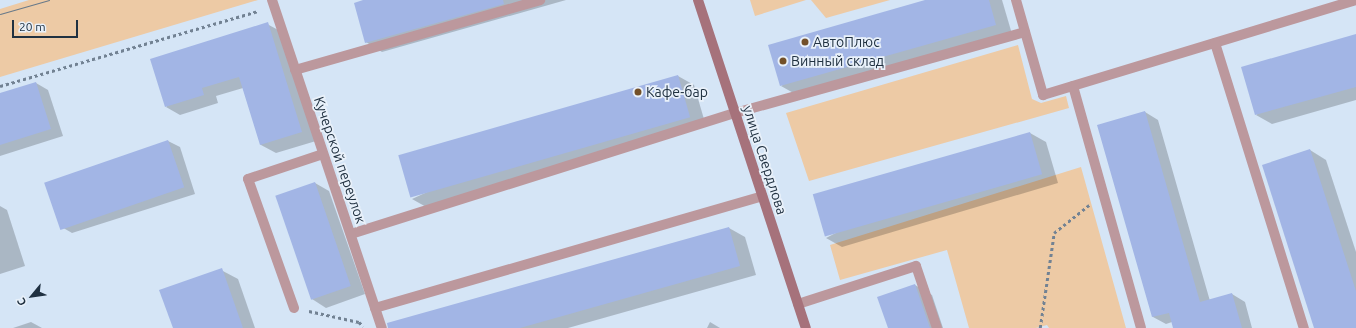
<!DOCTYPE html>
<meta charset="utf-8">
<style>
body{margin:0}
#map{position:relative;width:1356px;height:328px;overflow:hidden;background:#d5e5f6;font-family:Ubuntu,sans-serif}
div>[style]{position:absolute}
.green>*{inset:0;background:#edcaa5}
.shadow>*{inset:0;background:#0003}
.building>*{inset:0;background:#a2b5e5;transform-origin:0 0}
.path>*{height:2.5px;margin-top:-1.25px;transform-origin:0;background:repeating-linear-gradient(90deg,#728293 0 3px,transparent 0 6px)}
.lane>*{height:10px;margin:-5px;padding:0 5px;transform-origin:5px;border-radius:5px;background:#bc989d}
.street>*{height:10px;margin:-5px;padding:0 5px;transform-origin:5px;border-radius:5px;background:#bc989d}
.secondary>*{height:10px;margin:-5px;padding:0 5px;transform-origin:5px;border-radius:5px;background:#a6727b}
.tram>*{height:1px;margin:-0.5px;padding:0 0.5px;transform-origin:0.5px;border-radius:0.5px;background:#687989}
.dots>*{width:11px;height:11px;translate:-50% -50%;box-sizing:border-box;border:2px solid #e9f1fa;border-radius:50%}
span{translate:-50% -50%;white-space:nowrap;text-align:center;line-height:1.15;-webkit-text-stroke:3.5px #e9f1fa;paint-order:stroke}
.poi-label{font-size:14px;color:#203141}
.left{translate:0 -50%;text-align:left}
.street-label{font-size:14px;color:#203141}
.north{position:absolute;left:12px;top:276px;width:40px;height:40px;-webkit-text-stroke:3px #e9f1fa;paint-order:stroke;rotate:241deg;font-size:11px;font-weight:700;line-height:16px;text-align:center;color:#203141}
.north::after{content:'';display:block;margin:auto;width:14px;height:18px;background:#203141;clip-path:polygon(50% 0,100% 100%,50% 72%,0 100%)}
.scale{position:absolute;left:12px;top:20px;width:66px;height:18px;box-sizing:border-box;border:2px solid #203141;border-top:0;padding-left:5px;font-size:12px;line-height:14px;white-space:nowrap;color:#203141;-webkit-text-stroke:3px #e9f1fa;paint-order:stroke}
</style>
<div id="map">
<div class="green">
<i style="clip-path:polygon(29px 0,258px 0,0 77px,0 9px)"></i>
<i style="clip-path:polygon(750px 0,806px 0,755px 16px)"></i>
<i style="clip-path:polygon(811px 0,890px 0,826px 18px)"></i>
<i style="clip-path:polygon(1018px 45px,1032px 99px,1041px 103px,1066px 96px,1069px 108px,809px 181px,786px 113px)"></i>
<i style="clip-path:polygon(1081px 167px,1126px 328px,1049px 328px,1047px 325px,1036px 328px,969px 328px,947px 250px,840px 280px,830px 245px)"></i>
</div>
<div class="shadow">
<i style="clip-path:polygon(367px 0,566px 0,382px 52px,366px 42px)"></i>
<i style="clip-path:polygon(929px 0,1002px 0,1012px 34px,797px 95px,781px 86px)"></i>
<i style="clip-path:polygon(267px 24px,282px 32px,316px 141px,276px 153px,261px 145px,243px 88px,216px 96px,218px 103px,180px 115px,166px 107px)"></i>
<i style="clip-path:polygon(1356px 35px,1356px 100px,1272px 124px,1256px 115px)"></i>
<i style="clip-path:polygon(678px 76px,694px 85px,706px 126px,428px 208px,412px 199px)"></i>
<i style="clip-path:polygon(36px 83px,48px 90px,63px 136px,0 156px,0 94px)"></i>
<i style="clip-path:polygon(1145px 112px,1158px 120px,1210px 301px,1232px 294px,1245px 302px,1252px 328px,1174px 328px,1172px 322px,1166px 324px,1153px 317px,1098px 126px)"></i>
<i style="clip-path:polygon(1030px 133px,1046px 142px,1058px 183px,842px 247px,826px 238px)"></i>
<i style="clip-path:polygon(168px 141px,180px 147px,195px 194px,72px 233px,60px 226px)"></i>
<i style="clip-path:polygon(1310px 150px,1326px 160px,1356px 252px,1356px 328px,1315px 328px)"></i>
<i style="clip-path:polygon(315px 183px,329px 191px,365px 294px,326px 308px,312px 299px)"></i>
<i style="clip-path:polygon(0 206px,7px 210px,25px 266px,0 274px)"></i>
<i style="clip-path:polygon(729px 228px,745px 237px,756px 275px,568px 328px,410px 328px)"></i>
<i style="clip-path:polygon(221px 270px,238px 279px,255px 328px,174px 328px)"></i>
<i style="clip-path:polygon(915px 285px,932px 295px,943px 328px,889px 328px)"></i>
<i style="clip-path:polygon(31px 322px,42px 328px,13px 328px)"></i>
<i style="clip-path:polygon(710px 322px,720px 328px,707px 328px)"></i>
</div>
<div class="building">
<i style="clip-path:polygon(363px 0,503px 0,504px 4px,365px 43px,354px 3px)"></i>
<i style="clip-path:polygon(925px 0,989px 0,996px 25px,780px 86px,768px 45px)"></i>
<i style="clip-path:polygon(268px 22px,302px 132px,260px 145px,239px 77px,202px 88px,204px 95px,165px 107px,150px 59px)"></i>
<i style="clip-path:polygon(1356px 34px,1356px 87px,1255px 115px,1241px 67px)"></i>
<i style="left:678px;top:75px;width:44px;height:291px;rotate:74deg"></i>
<i style="clip-path:polygon(36px 82px,51px 129px,0 145px,0 93px)"></i>
<i style="clip-path:polygon(1145px 111px,1200px 302px,1232px 293px,1242px 328px,1173px 328px,1169px 313px,1152px 317px,1097px 125px)"></i>
<i style="left:1030px;top:132px;width:44px;height:226px;rotate:74deg"></i>
<i style="left:168px;top:140px;width:50px;height:131px;rotate:71deg"></i>
<i style="clip-path:polygon(1310px 149px,1356px 291px,1356px 328px,1314px 328px,1262px 165px)"></i>
<i style="left:315px;top:182px;width:110px;height:42px;rotate:71deg"></i>
<i style="clip-path:polygon(729px 227px,740px 266px,520px 328px,388px 328px,387px 323px)"></i>
<i style="clip-path:polygon(222px 268px,243px 328px,173px 328px,159px 290px)"></i>
<i style="clip-path:polygon(915px 284px,930px 328px,888px 328px,877px 297px)"></i>
</div>
<div class="path">
<i style="left:0;top:86px;width:269px;rotate:-16.2deg"></i>
<i style="left:309px;top:311px;width:51px;rotate:12.4deg"></i>
<i style="left:359px;top:322px;width:6px;rotate:45deg"></i>
<i style="left:1040px;top:328px;width:96px;rotate:-81.6deg"></i>
<i style="left:1054px;top:233px;width:45px;rotate:-38.7deg"></i>
</div>
<div class="lane">
<i style="left:1016px;top:0;width:99px;rotate:74.1deg"></i>
<i style="left:1043px;top:95px;width:327px;rotate:-16.9deg"></i>
<i style="left:1215px;top:43px;width:299px;rotate:72.7deg"></i>
<i style="left:295px;top:70px;width:255px;rotate:-15.9deg"></i>
<i style="left:1073px;top:86px;width:251px;rotate:74.3deg"></i>
<i style="left:351px;top:234px;width:403px;rotate:-17.5deg"></i>
<i style="left:735px;top:113px;width:301px;rotate:-15.6deg"></i>
<i style="left:798px;top:304px;width:124px;rotate:-17.9deg"></i>
<i style="left:916px;top:266px;width:65px;rotate:71.3deg"></i>
<i style="left:294px;top:308px;width:137px;rotate:-109.6deg"></i>
<i style="left:248px;top:179px;width:79px;rotate:-18.4deg"></i>
<i style="left:375px;top:308px;width:403px;rotate:-16.1deg"></i>
</div>
<div class="street">
<i style="left:272px;top:0;width:346px;rotate:71.5deg"></i>
</div>
<div class="secondary">
<i style="left:698px;top:0;width:345px;rotate:71.8deg"></i>
</div>
<div class="tram">
<i style="left:0;top:14px;width:51px;rotate:-15.9deg"></i>
</div>
<div class="dots">
<i style="left:805px;top:42px;background:#735029"></i>
<i style="left:783px;top:61px;background:#735029"></i>
<i style="left:638px;top:92px;background:#735029"></i>
</div>
<div class="poi-label">
<span class="left" style="left:813px;top:42px">АвтоПлюс</span>
<span class="left" style="left:791px;top:61px">Винный склад</span>
<span class="left" style="left:646px;top:92px">Кафе-бар</span>
</div>
<div class="street-label">
<span style="left:340px;top:160px;rotate:71deg">Кучерской переулок</span>
<span style="left:765px;top:160px;rotate:72deg">улица Свердлова</span>
</div>
<div class="north">С</div>
<div class="scale">20 m</div>
</div>
